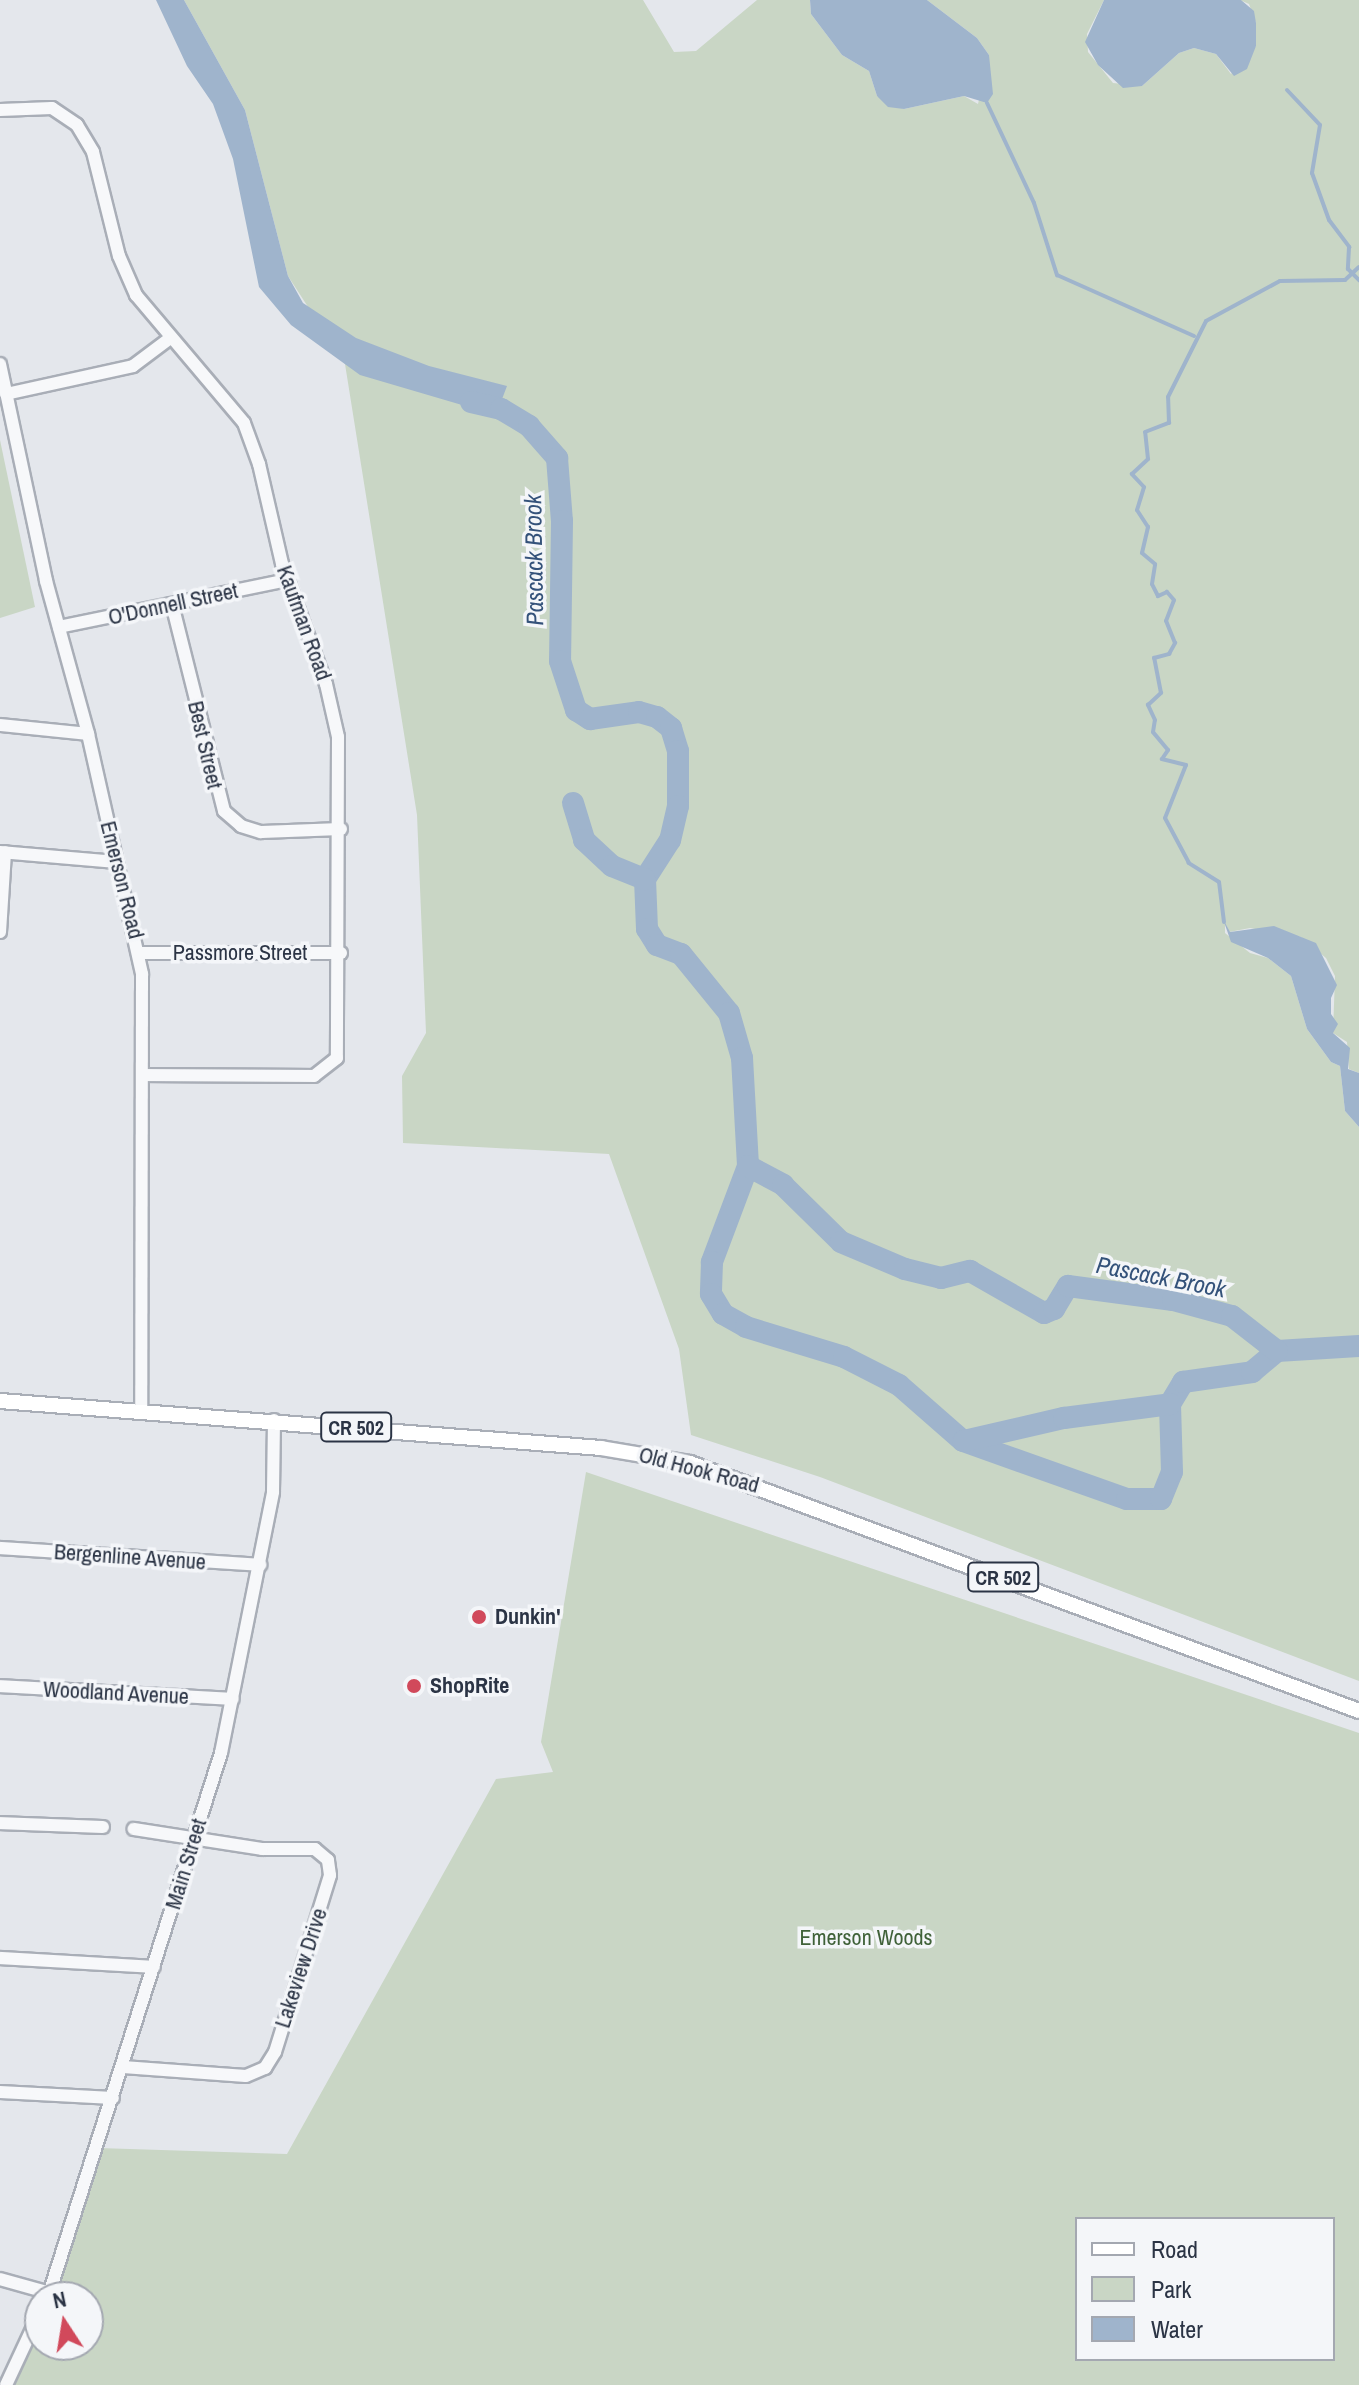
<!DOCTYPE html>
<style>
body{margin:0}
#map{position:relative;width:1359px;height:2385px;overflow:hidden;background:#e4e7ec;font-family:"Archivo Narrow",sans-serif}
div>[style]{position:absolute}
.green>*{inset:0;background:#c9d6c5}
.water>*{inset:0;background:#9fb4cc}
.stream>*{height:4px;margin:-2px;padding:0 2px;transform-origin:2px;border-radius:2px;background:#9fb4cc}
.river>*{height:22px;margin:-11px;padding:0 11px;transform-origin:11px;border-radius:11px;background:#9fb4cc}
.roads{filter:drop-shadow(2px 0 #a9aeb7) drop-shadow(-2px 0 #a9aeb7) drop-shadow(0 2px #a9aeb7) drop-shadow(0 -2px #a9aeb7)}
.minor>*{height:12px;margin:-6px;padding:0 6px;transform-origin:6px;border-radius:6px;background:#f7f8fa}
.major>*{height:14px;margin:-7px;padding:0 7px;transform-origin:7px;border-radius:7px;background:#fff}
.dots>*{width:22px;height:22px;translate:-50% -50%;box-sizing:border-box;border:4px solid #f4f6f9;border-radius:50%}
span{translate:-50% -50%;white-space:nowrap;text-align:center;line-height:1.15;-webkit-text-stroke:7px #f4f6f9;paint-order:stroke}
.shield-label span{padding:2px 6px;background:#f4f6f9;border:2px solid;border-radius:6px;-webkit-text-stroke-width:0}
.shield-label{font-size:20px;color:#2b3445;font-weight:700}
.street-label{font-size:22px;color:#2b3445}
.poi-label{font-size:22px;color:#2b3445;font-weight:700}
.left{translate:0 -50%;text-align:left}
.park-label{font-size:22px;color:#3f6138}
.water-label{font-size:24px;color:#34527a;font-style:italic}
.legend{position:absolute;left:1075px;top:2217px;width:260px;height:144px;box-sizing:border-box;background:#f4f6f9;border:2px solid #a4a8b1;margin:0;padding:10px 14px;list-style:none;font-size:24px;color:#2b3445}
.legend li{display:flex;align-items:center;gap:16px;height:40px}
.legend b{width:40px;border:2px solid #a4a8b1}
.north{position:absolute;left:24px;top:2281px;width:80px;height:80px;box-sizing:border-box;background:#f4f6f9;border:2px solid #a4a8b1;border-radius:50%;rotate:348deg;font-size:22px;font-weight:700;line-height:32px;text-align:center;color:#2b3445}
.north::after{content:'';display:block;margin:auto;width:28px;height:36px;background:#d1495b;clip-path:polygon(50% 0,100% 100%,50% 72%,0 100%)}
</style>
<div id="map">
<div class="green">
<i style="clip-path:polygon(184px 0,643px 0,674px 52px,696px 51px,757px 0,810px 0,811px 14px,842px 55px,869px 71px,877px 96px,904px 109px,964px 96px,978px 104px,989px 55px,977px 38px,927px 0,1104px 0,1087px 34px,1088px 52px,1113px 83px,1142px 86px,1179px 53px,1194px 48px,1216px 54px,1231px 74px,1256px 46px,1256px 23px,1249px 4px,1240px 0,1359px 0,1359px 1073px,1349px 1069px,1347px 1042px,1333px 1033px,1335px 976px,1326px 958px,1301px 937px,1250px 928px,1229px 932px,1225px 924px,1225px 933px,1250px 953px,1268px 958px,1291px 976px,1307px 1029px,1331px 1062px,1340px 1066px,1345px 1111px,1359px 1127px,1359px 1681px,820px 1477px,691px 1435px,679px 1349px,609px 1154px,403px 1143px,402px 1076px,426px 1033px,417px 815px,345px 364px,288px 276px,245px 110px)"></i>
<i style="clip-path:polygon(0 440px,35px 607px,0 618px)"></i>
<i style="clip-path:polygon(evenodd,586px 1472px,1359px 1733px,1359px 2385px,5px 2385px,40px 2312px,40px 2345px,88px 2345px,88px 2297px,48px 2297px,98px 2148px,287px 2154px,496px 1779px,553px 1772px,541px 1742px,586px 1472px,1077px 2219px,1333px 2219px,1333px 2359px,1077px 2359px,1077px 2219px)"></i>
</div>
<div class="water">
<i style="clip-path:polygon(156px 0,184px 0,245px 110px,288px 276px,303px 303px,356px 338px,429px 366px,507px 386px,496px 415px,360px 375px,291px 325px,259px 287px,233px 159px,213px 104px,187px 66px)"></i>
<i style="clip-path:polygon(810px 0,927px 0,977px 38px,989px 55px,993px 94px,987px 103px,964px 96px,904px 109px,888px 107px,877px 96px,869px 71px,842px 55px,811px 14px)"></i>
<i style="clip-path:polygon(1104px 0,1241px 0,1254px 11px,1256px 23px,1256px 46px,1247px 69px,1234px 76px,1216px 54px,1194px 48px,1179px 53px,1142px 86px,1123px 88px,1098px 65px,1085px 42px)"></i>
<i style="clip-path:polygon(1223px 919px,1230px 932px,1274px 926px,1316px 943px,1337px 985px,1331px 998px,1331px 1014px,1338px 1024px,1333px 1033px,1350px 1048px,1348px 1069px,1359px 1073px,1359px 1127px,1345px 1111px,1340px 1066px,1331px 1062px,1307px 1029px,1291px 976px,1268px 958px,1231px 942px)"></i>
</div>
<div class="stream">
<i style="left:1287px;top:90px;width:48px;rotate:46.7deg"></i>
<i style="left:1320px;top:125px;width:49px;rotate:99.5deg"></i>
<i style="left:1312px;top:173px;width:50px;rotate:70.1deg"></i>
<i style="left:1329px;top:220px;width:34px;rotate:53deg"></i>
<i style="left:1349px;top:247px;width:22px;rotate:93deg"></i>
<i style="left:1348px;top:269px;width:16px;rotate:45deg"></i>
<i style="left:987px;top:103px;width:110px;rotate:64.8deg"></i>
<i style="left:1034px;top:203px;width:76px;rotate:72.3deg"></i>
<i style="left:1057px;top:275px;width:150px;rotate:24deg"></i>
<i style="left:1224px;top:922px;width:40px;rotate:-97.1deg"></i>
<i style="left:1219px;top:882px;width:36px;rotate:-148deg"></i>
<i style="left:1189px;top:863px;width:51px;rotate:-118.1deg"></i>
<i style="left:1165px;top:818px;width:57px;rotate:-68.4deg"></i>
<i style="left:1186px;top:765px;width:25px;rotate:-166deg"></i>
<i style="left:1162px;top:759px;width:11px;rotate:-56deg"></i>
<i style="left:1168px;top:750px;width:23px;rotate:-130deg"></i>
<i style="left:1153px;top:732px;width:12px;rotate:-81deg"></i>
<i style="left:1155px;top:720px;width:17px;rotate:-115deg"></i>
<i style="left:1148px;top:705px;width:18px;rotate:-43deg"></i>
<i style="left:1161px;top:693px;width:36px;rotate:-101deg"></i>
<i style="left:1154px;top:658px;width:16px;rotate:-15deg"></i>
<i style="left:1169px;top:654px;width:13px;rotate:-61deg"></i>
<i style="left:1175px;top:643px;width:24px;rotate:-112deg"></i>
<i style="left:1166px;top:621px;width:22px;rotate:-69deg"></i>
<i style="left:1174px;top:600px;width:11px;rotate:-131deg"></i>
<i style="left:1167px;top:592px;width:10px;rotate:156deg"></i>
<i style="left:1158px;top:596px;width:13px;rotate:-117deg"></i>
<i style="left:1152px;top:584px;width:20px;rotate:-81deg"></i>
<i style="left:1155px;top:564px;width:17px;rotate:-140deg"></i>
<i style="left:1142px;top:553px;width:27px;rotate:-77deg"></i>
<i style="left:1148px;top:527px;width:20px;rotate:-123deg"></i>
<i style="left:1137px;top:510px;width:24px;rotate:-73deg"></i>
<i style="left:1144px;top:487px;width:18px;rotate:-133deg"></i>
<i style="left:1132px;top:474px;width:22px;rotate:-43deg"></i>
<i style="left:1148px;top:459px;width:27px;rotate:-96deg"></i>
<i style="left:1145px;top:432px;width:26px;rotate:-21deg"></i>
<i style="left:1169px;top:423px;width:26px;rotate:-92deg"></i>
<i style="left:1168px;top:397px;width:85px;rotate:-63.4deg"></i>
<i style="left:1206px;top:321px;width:84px;rotate:-28.4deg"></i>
<i style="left:1280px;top:281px;width:65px;rotate:-0.9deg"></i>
<i style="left:1345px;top:280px;width:19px;rotate:-43deg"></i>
</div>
<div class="river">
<i style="left:471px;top:402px;width:31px;rotate:13deg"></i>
<i style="left:501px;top:409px;width:33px;rotate:31deg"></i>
<i style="left:529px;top:426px;width:43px;rotate:48.8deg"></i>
<i style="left:557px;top:458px;width:63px;rotate:85.5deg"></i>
<i style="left:562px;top:521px;width:140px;rotate:90.8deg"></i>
<i style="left:560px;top:661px;width:52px;rotate:71.9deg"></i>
<i style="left:576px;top:710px;width:17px;rotate:33deg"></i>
<i style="left:590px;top:719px;width:49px;rotate:-8.1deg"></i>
<i style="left:639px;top:712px;width:19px;rotate:16deg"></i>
<i style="left:657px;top:717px;width:18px;rotate:38deg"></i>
<i style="left:671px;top:728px;width:24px;rotate:73deg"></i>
<i style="left:678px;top:751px;width:55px;rotate:90deg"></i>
<i style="left:678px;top:806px;width:35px;rotate:103deg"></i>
<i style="left:670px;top:840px;width:46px;rotate:122.7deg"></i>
<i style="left:645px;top:879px;width:50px;rotate:87.7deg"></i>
<i style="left:647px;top:929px;width:19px;rotate:58deg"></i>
<i style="left:657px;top:945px;width:26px;rotate:21deg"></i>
<i style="left:681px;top:954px;width:76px;rotate:50.9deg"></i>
<i style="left:729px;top:1013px;width:47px;rotate:73.9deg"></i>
<i style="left:742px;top:1058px;width:108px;rotate:86.8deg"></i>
<i style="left:748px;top:1166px;width:103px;rotate:110.6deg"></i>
<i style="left:712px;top:1262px;width:32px;rotate:92deg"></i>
<i style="left:711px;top:1294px;width:23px;rotate:59deg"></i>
<i style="left:723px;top:1314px;width:26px;rotate:29deg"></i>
<i style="left:746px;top:1327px;width:102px;rotate:17deg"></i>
<i style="left:844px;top:1357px;width:62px;rotate:27deg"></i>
<i style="left:899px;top:1385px;width:85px;rotate:41.2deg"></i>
<i style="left:963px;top:1441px;width:174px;rotate:19.5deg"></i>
<i style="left:1127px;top:1499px;width:34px"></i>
<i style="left:1161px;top:1499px;width:29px;rotate:-68deg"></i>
<i style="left:1172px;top:1472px;width:68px;rotate:-91.7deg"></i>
<i style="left:1170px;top:1404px;width:26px;rotate:-59deg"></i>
<i style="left:1183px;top:1382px;width:70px;rotate:-8.2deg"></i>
<i style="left:1252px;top:1372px;width:33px;rotate:-40deg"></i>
<i style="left:1277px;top:1351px;width:82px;rotate:-3.5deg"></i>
<i style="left:573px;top:803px;width:39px;rotate:73deg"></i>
<i style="left:584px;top:840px;width:38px;rotate:43deg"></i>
<i style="left:612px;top:866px;width:35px;rotate:22deg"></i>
<i style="left:748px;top:1166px;width:40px;rotate:28deg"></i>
<i style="left:783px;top:1185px;width:81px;rotate:44.5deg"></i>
<i style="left:841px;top:1242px;width:69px;rotate:22.9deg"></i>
<i style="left:905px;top:1269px;width:37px;rotate:14deg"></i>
<i style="left:941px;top:1278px;width:30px;rotate:-14deg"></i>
<i style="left:970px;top:1271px;width:85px;rotate:29.6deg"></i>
<i style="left:1044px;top:1313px;width:11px;rotate:-22deg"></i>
<i style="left:1054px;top:1309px;width:27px;rotate:-59deg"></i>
<i style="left:1068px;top:1286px;width:106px;rotate:7.6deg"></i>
<i style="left:1173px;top:1300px;width:61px;rotate:15.2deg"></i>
<i style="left:1232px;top:1316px;width:57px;rotate:37.9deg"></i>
<i style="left:964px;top:1441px;width:103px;rotate:-13deg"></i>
<i style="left:1064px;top:1418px;width:107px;rotate:-7.5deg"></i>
</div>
<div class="roads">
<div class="minor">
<i style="left:0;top:110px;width:52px;rotate:-2.2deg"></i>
<i style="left:52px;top:108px;width:30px;rotate:34deg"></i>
<i style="left:77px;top:125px;width:31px;rotate:59deg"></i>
<i style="left:93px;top:152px;width:107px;rotate:76deg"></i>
<i style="left:119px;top:256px;width:43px;rotate:66.4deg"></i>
<i style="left:136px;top:295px;width:167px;rotate:49.8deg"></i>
<i style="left:244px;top:423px;width:44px;rotate:69.9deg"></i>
<i style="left:259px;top:464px;width:103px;rotate:77deg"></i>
<i style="left:282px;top:564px;width:128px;rotate:69.9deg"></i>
<i style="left:326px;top:684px;width:54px;rotate:77.2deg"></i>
<i style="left:338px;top:737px;width:321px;rotate:90.2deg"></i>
<i style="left:337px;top:1058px;width:29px;rotate:142deg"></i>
<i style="left:314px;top:1076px;width:170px;rotate:-179.7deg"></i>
<i style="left:0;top:364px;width:222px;rotate:78deg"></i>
<i style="left:46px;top:581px;width:159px;rotate:74.6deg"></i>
<i style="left:88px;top:734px;width:246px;rotate:77.3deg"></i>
<i style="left:142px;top:974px;width:435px;rotate:90.1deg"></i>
<i style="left:6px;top:394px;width:130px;rotate:-12.4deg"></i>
<i style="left:133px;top:366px;width:45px;rotate:-36.9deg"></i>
<i style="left:172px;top:604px;width:213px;rotate:75.9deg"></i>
<i style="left:224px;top:811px;width:23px;rotate:41deg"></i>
<i style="left:241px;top:826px;width:21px;rotate:17deg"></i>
<i style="left:261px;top:832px;width:80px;rotate:-2.1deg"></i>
<i style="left:59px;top:627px;width:234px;rotate:-11.6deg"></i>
<i style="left:0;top:725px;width:88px;rotate:5.8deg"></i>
<i style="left:0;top:852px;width:117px;rotate:4.9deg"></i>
<i style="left:0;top:932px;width:80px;rotate:-86.4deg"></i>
<i style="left:140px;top:953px;width:201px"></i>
<i style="left:0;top:1548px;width:261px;rotate:3.7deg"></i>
<i style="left:0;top:1686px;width:233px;rotate:3.2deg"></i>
<i style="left:0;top:1823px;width:103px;rotate:2.2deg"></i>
<i style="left:0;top:1958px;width:154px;rotate:3.3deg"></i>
<i style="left:123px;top:2067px;width:123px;rotate:4.2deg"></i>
<i style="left:246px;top:2076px;width:21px;rotate:-23deg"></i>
<i style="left:265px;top:2068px;width:19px;rotate:-58deg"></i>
<i style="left:275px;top:2052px;width:185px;rotate:-72.7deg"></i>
<i style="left:330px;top:1875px;width:15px;rotate:-98deg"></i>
<i style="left:328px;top:1860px;width:17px;rotate:-140deg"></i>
<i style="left:315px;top:1849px;width:53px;rotate:180deg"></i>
<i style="left:262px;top:1849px;width:130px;rotate:-171.1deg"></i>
<i style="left:0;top:2092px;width:113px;rotate:3deg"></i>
<i style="left:0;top:2279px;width:52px;rotate:15.6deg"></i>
<i style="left:48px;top:2297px;width:571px;rotate:-72.36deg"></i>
<i style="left:221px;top:1753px;width:266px;rotate:-78.7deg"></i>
<i style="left:273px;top:1492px;width:72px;rotate:-89.2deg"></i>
<i style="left:6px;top:2385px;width:81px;rotate:-65deg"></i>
</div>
<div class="major">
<i style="left:0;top:1401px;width:603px;rotate:4.47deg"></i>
<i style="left:601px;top:1448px;width:90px;rotate:9.6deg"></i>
<i style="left:690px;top:1463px;width:713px;rotate:20.34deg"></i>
</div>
</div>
<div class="dots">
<i style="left:479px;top:1617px;background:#d1495b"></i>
<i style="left:414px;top:1686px;background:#d1495b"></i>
</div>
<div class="shield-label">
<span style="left:356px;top:1427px">CR 502</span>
<span style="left:1003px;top:1577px">CR 502</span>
</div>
<div class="street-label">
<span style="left:173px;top:604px;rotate:-12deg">O'Donnell Street</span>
<span style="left:304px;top:623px;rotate:70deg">Kaufman Road</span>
<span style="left:205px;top:745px;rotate:77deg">Best Street</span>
<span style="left:122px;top:880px;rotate:76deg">Emerson Road</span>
<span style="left:240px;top:953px">Passmore Street</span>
<span style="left:699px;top:1470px;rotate:15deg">Old Hook Road</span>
<span style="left:130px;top:1557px;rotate:4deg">Bergenline Avenue</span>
<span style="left:116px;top:1693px;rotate:3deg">Woodland Avenue</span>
<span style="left:186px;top:1864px;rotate:-73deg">Main Street</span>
<span style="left:301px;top:1968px;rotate:-72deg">Lakeview Drive</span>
</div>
<div class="poi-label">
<span class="left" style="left:495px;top:1617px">Dunkin'</span>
<span class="left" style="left:430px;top:1686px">ShopRite</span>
</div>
<div class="park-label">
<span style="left:866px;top:1938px">Emerson Woods</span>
</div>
<div class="water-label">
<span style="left:534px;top:560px;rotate:-91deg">Pascack Brook</span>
<span style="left:1161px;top:1277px;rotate:11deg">Pascack Brook</span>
</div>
<ul class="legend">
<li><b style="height:10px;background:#fff"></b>Road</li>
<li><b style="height:22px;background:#c9d6c5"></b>Park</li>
<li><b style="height:22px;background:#9fb4cc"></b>Water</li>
</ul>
<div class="north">N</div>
</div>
